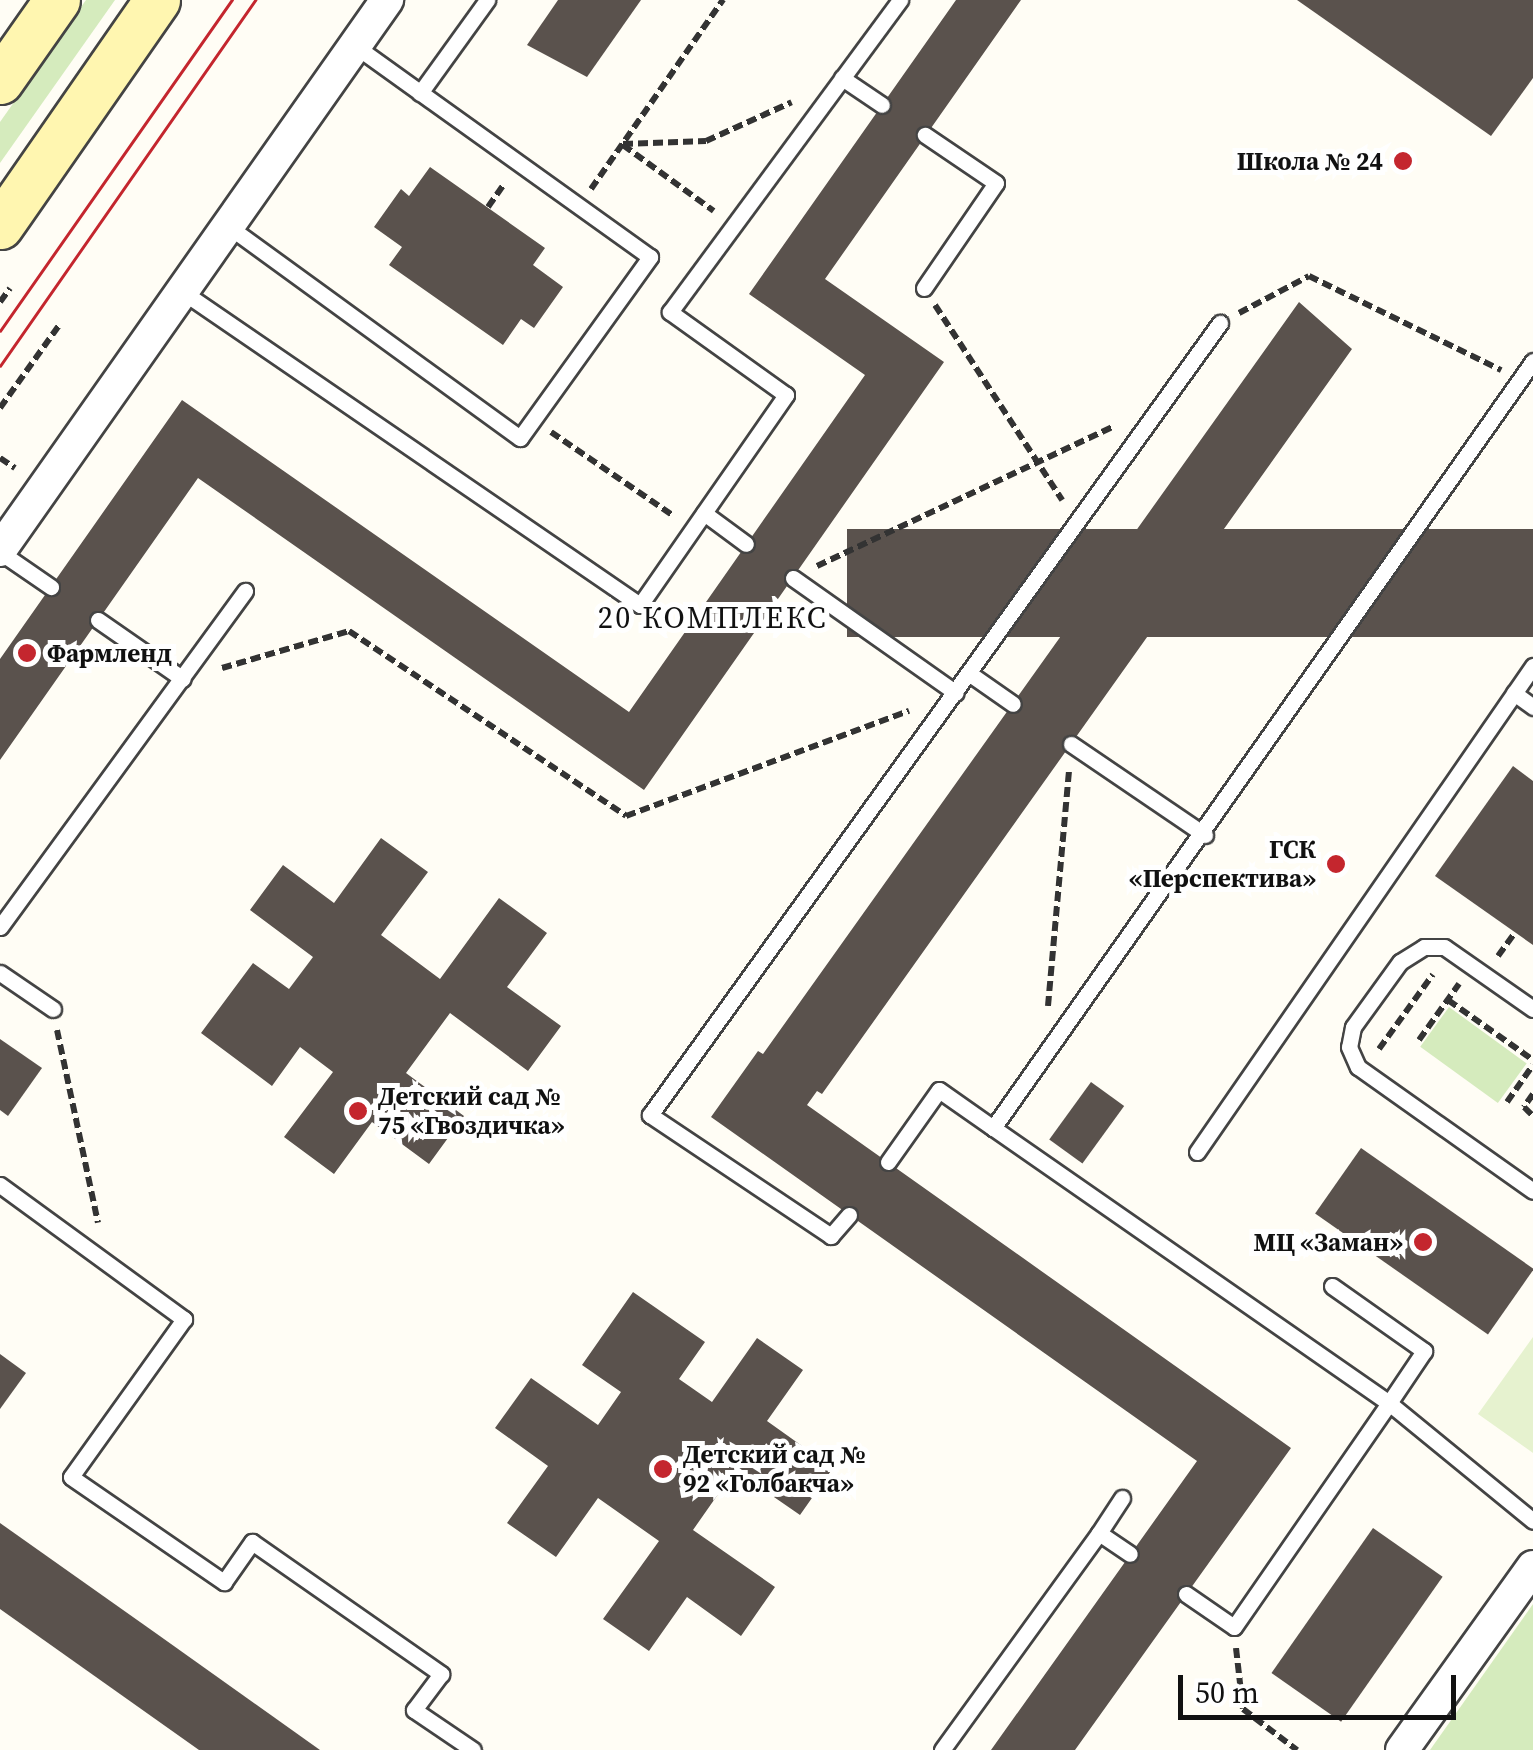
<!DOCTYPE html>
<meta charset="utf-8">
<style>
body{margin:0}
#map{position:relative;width:1533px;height:1750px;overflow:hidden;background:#fffdf5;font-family:"Source Serif 4",serif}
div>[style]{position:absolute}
.green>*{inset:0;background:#d5ebbd;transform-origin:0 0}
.pitch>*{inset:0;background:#e6f2cf}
.building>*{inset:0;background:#5a524d;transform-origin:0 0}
.path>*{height:6px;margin-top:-3px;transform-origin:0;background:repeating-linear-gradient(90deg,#333 0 10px,transparent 0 15px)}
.roads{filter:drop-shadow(2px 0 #444) drop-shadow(-2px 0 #444) drop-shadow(0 2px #444) drop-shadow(0 -2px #444)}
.lane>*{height:15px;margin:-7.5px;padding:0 7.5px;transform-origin:7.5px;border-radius:7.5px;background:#fff}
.street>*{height:32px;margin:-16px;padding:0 16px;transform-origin:16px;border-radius:16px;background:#fff}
.secondary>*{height:45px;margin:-22.5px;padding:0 22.5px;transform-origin:22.5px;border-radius:22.5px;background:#fff6b0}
.tram>*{height:2.5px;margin:-1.25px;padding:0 1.25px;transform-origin:1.25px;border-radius:1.25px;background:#c4262e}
.dots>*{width:28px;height:28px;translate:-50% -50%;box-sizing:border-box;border:5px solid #fff;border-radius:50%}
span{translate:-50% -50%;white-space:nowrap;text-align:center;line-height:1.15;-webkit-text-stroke:10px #fff;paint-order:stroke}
.poi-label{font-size:25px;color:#111;font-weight:700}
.right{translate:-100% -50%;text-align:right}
.left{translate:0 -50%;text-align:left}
.quarter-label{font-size:30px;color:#111;letter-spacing:2.5px}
.scale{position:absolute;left:1178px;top:1675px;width:278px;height:45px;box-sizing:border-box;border:5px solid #111;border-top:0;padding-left:12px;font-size:30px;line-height:35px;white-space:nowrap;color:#111;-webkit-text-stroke:8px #fff;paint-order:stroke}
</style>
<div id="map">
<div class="green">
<i style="clip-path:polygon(86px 0,115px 0,0 163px,0 122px)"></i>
<i style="left:1449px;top:1007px;width:96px;height:49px;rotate:36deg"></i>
<i style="clip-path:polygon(1533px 1604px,1533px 1750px,1430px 1750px)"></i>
</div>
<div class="pitch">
<i style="clip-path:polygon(1533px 1337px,1533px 1453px,1478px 1414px)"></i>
</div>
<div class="building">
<i style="clip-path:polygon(558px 0,641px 0,587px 77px,527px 45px)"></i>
<i style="clip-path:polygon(956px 0,1021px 0,825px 279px,944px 362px,644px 790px,198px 478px,0 760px,0 659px,182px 400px,629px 712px,865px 375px,749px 294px)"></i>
<i style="clip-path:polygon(1297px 0,1533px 0,1533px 78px,1491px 136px)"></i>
<i style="clip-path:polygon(430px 167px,545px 248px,533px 265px,563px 287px,534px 328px,521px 319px,503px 345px,389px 265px,402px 247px,374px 227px,401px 189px,409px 196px)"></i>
<i style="clip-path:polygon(1299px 302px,1352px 349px,822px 1094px,817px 1091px,807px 1105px,1291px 1448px,1075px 1750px,991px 1750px,1197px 1461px,711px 1117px,758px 1051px,763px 1054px)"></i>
<i style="left:1533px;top:529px;width:108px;height:686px;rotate:90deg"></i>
<i style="clip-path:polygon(1513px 766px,1533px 781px,1533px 945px,1435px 876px)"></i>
<i style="clip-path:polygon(381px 838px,428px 872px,381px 935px,440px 979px,499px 898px,547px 933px,507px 987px,561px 1026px,528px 1071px,450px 1013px,406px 1073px,464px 1116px,429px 1164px,372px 1122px,334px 1174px,284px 1137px,333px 1072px,300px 1047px,272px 1086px,201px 1033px,253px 963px,289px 989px,313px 957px,250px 910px,283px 865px,334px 903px)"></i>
<i style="clip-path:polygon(0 1039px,42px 1068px,8px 1116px,0 1110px)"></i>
<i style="left:1091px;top:1082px;width:41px;height:71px;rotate:36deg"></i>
<i style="left:1361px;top:1148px;width:211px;height:80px;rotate:35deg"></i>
<i style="clip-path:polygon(633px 1292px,705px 1342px,679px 1379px,712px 1402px,757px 1338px,803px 1370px,767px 1421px,833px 1468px,800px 1515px,735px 1470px,693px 1530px,775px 1587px,741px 1636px,687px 1597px,649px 1651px,603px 1619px,659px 1541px,598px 1498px,556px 1557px,507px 1523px,548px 1466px,495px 1428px,531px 1378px,598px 1425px,621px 1392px,582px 1365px)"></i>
<i style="clip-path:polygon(0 1354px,26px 1373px,0 1409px)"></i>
<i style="clip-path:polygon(0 1523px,157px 1634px,320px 1750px,199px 1750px,0 1609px)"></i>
<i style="left:1373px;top:1528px;width:85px;height:177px;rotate:35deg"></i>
</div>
<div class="path">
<i style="left:623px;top:144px;width:83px;rotate:-2.1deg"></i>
<i style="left:706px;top:141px;width:94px;rotate:-24.4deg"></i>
<i style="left:623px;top:145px;width:112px;rotate:36deg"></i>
<i style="left:591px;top:189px;width:231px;rotate:-55.1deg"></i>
<i style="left:488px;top:207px;width:29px;rotate:-55deg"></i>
<i style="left:0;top:302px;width:17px;rotate:-54deg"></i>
<i style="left:935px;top:305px;width:233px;rotate:56.9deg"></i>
<i style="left:1239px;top:313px;width:79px;rotate:-27.9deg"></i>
<i style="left:1309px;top:276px;width:214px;rotate:26.1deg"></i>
<i style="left:0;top:408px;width:103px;rotate:-54.5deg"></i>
<i style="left:551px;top:432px;width:147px;rotate:34.4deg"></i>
<i style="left:0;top:458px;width:18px;rotate:34deg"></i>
<i style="left:817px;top:566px;width:327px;rotate:-25.2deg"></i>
<i style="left:222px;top:668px;width:132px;rotate:-16.2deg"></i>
<i style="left:349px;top:631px;width:333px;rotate:33.7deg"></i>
<i style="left:626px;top:816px;width:302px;rotate:-20.4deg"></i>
<i style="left:1498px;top:956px;width:29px;rotate:-54deg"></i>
<i style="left:1448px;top:1000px;width:104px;rotate:35.2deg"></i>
<i style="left:1048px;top:1006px;width:237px;rotate:-84.9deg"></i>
<i style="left:57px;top:1030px;width:197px;rotate:78deg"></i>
<i style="left:1419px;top:1040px;width:69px;rotate:-54.5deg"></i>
<i style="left:1379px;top:1049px;width:92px;rotate:-54.2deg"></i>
<i style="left:1533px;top:1094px;width:16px;rotate:125deg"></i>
<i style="left:1524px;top:1107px;width:13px;rotate:45deg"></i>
<i style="left:1507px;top:1102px;width:45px;rotate:-54.9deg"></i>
<i style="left:1236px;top:1648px;width:61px;rotate:83.5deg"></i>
<i style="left:1243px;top:1709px;width:68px;rotate:37.2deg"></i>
</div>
<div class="roads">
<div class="lane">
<i style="left:842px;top:78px;width:48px;rotate:34deg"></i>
<i style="left:420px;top:93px;width:115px;rotate:-54.2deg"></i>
<i style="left:228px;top:226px;width:361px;rotate:36deg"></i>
<i style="left:520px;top:438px;width:223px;rotate:-54.3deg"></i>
<i style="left:650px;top:257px;width:363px;rotate:-144.4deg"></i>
<i style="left:924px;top:288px;width:127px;rotate:-55.6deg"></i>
<i style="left:996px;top:183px;width:86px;rotate:-145.9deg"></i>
<i style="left:183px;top:292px;width:554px;rotate:34.41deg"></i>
<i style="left:640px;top:605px;width:256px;rotate:-55.2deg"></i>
<i style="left:786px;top:395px;width:143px;rotate:-144.4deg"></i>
<i style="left:670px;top:312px;width:388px;rotate:-53.6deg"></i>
<i style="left:704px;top:513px;width:52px;rotate:36.4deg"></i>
<i style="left:0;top:552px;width:62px;rotate:34.5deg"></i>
<i style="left:793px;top:578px;width:199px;rotate:35.2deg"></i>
<i style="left:98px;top:620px;width:103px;rotate:34.8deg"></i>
<i style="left:970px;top:674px;width:52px;rotate:34.9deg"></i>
<i style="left:1514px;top:693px;width:24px;rotate:36deg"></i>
<i style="left:1071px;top:744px;width:162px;rotate:34.2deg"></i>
<i style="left:0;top:927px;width:416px;rotate:-53.9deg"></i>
<i style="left:0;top:973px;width:64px;rotate:34.2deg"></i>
<i style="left:1533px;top:1009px;width:108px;rotate:-145.1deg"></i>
<i style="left:1444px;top:947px;width:20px;rotate:180deg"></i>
<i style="left:1424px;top:947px;width:28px;rotate:148deg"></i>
<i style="left:1400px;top:962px;width:80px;rotate:125.9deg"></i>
<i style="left:1353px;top:1027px;width:20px;rotate:101deg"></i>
<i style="left:1349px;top:1047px;width:22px;rotate:66deg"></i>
<i style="left:1358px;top:1067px;width:214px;rotate:35.3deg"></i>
<i style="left:1197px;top:1152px;width:591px;rotate:-55.34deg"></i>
<i style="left:888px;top:1162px;width:88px;rotate:-54.7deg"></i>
<i style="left:939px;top:1090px;width:66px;rotate:35.1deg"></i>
<i style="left:0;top:1185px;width:228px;rotate:36.1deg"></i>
<i style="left:184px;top:1319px;width:194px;rotate:125.6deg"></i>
<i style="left:71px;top:1477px;width:186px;rotate:34.5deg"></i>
<i style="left:224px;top:1582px;width:49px;rotate:-55deg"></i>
<i style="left:252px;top:1542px;width:231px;rotate:34.9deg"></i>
<i style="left:441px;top:1674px;width:45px;rotate:126.9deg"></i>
<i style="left:414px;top:1710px;width:71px;rotate:34.1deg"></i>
<i style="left:849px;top:1215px;width:28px;rotate:131deg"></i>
<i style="left:831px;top:1236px;width:218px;rotate:-146.2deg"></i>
<i style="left:650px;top:1115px;width:976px;rotate:-54.26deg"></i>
<i style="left:1332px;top:1286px;width:113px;rotate:35.2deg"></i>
<i style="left:1424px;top:1351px;width:63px;rotate:123.9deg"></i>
<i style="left:1389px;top:1403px;width:482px;rotate:-145.2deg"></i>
<i style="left:993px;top:1128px;width:938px;rotate:-54.85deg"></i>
<i style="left:1099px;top:1533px;width:42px;rotate:-56.7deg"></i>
<i style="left:1186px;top:1594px;width:58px;rotate:34.5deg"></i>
<i style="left:1234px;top:1627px;width:272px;rotate:-55.3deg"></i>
<i style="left:1389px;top:1403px;width:186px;rotate:39.3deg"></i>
<i style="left:942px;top:1750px;width:268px;rotate:-54.1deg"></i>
<i style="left:1099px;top:1533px;width:37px;rotate:34deg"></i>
</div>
<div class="street">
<i style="left:0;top:550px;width:673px;rotate:-54.87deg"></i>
<i style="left:1402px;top:1750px;width:225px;rotate:-54.4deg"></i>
</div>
<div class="secondary">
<i style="left:0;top:81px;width:99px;rotate:-54.9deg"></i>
<i style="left:0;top:226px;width:275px;rotate:-55.2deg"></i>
</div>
</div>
<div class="tram">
<i style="left:0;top:331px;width:404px;rotate:-55deg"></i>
<i style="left:0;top:366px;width:446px;rotate:-55.1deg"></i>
</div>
<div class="dots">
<i style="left:1403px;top:161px;background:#c4262e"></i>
<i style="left:27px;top:653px;background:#c4262e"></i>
<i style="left:1336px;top:864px;background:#c4262e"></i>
<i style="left:358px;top:1111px;background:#c4262e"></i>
<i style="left:1423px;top:1242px;background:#c4262e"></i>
<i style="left:663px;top:1469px;background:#c4262e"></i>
</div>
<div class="poi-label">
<span class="right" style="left:1383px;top:161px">Школа № 24</span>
<span class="left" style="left:47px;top:653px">Фармленд</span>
<span class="right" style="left:1316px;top:864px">ГСК<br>«Перспектива»</span>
<span class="left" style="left:378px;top:1111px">Детский сад №<br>75 «Гвоздичка»</span>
<span class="right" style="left:1403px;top:1242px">МЦ «Заман»</span>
<span class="left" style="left:683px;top:1469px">Детский сад №<br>92 «Голбакча»</span>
</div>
<div class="quarter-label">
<span style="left:713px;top:618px">20 КОМПЛЕКС</span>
</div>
<div class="scale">50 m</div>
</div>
